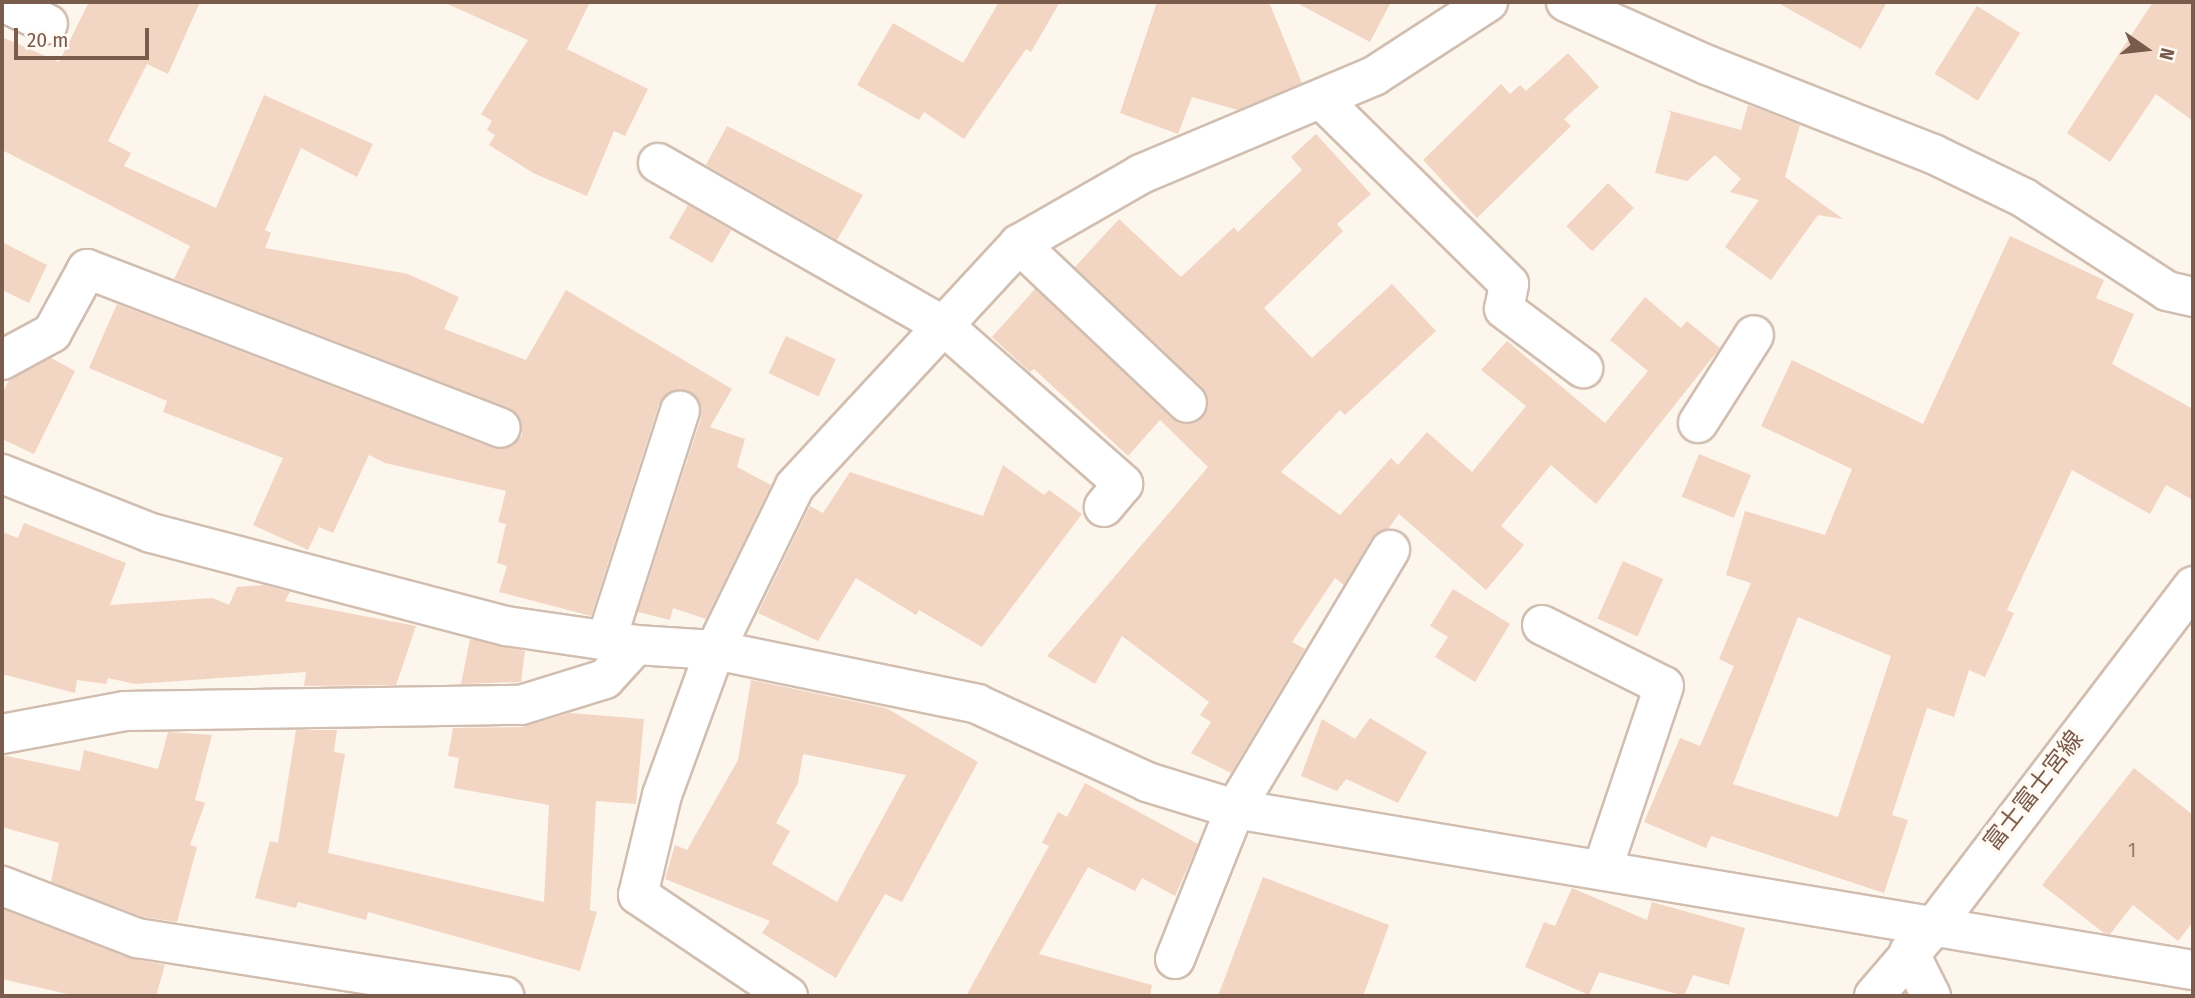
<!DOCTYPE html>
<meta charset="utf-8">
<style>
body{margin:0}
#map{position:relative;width:2195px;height:998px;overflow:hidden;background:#fdf6ec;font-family:"Fira Sans Condensed","Noto Sans JP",sans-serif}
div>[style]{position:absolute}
.building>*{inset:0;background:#f3d5c3;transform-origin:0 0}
.roads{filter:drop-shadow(2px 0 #d1beb0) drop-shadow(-2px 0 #d1beb0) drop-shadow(0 2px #d1beb0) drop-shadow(0 -2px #d1beb0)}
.street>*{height:38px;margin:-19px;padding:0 19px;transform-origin:19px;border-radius:19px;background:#fff}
.secondary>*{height:38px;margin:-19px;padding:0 19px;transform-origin:19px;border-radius:19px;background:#fff}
span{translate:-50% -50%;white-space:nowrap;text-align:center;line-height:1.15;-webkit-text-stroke:7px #fffaf3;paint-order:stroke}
.number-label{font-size:21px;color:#987a6a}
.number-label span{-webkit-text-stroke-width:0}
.street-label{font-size:24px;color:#7a5c4d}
.frame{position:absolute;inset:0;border:4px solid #7a5c4d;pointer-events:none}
.north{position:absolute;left:2111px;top:14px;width:70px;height:70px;-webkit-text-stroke:5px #fffaf3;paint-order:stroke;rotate:104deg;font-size:19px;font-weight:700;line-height:28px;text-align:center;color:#7a5c4d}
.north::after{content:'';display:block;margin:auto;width:24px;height:32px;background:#7a5c4d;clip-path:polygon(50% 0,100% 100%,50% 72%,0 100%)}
.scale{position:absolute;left:14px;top:28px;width:135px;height:32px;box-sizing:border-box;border:4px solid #7a5c4d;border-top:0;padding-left:9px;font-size:21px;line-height:24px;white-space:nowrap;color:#7a5c4d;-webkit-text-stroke:5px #fffaf3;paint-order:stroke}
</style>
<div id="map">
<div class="building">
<i style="clip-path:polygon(89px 2px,200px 2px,168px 74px,147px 64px,108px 141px,131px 153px,124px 166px,216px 208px,264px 95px,373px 144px,357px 177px,301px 148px,265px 230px,271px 233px,265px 248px,408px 274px,459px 297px,444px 329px,526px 360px,566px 290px,732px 389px,710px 427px,745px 439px,737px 467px,771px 485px,706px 619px,673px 608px,670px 620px,638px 612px,701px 418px,701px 406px,687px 390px,675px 390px,659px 404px,591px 616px,499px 592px,507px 566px,497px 563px,506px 524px,498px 522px,506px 491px,385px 463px,369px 455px,333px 533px,319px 527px,308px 550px,253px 525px,283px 458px,163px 412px,167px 401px,89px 368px,117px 304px,493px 448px,514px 445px,522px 435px,518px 415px,509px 408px,174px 279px,190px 246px,2px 150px,2px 37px,59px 62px)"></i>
<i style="clip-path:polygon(443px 2px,590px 2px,567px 49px,648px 89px,625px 136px,614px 131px,587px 196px,533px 173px,489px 145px,495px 135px,487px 130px,492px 121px,481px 114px,528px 40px)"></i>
<i style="clip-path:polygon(999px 2px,1060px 2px,1031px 52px,1026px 49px,964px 139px,924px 112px,919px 120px,857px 85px,893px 23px,963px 63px)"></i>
<i style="clip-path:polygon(1157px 2px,1269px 2px,1302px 83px,1238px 110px,1192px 97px,1178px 134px,1120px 113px)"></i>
<i style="clip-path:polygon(1295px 2px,1391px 2px,1370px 42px)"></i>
<i style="clip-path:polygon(1776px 2px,1887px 2px,1861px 49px)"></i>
<i style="clip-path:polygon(2153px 2px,2193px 2px,2193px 121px,2156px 94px,2110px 162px,2067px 133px)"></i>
<i style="left:1977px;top:6px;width:51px;height:80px;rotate:32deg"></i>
<i style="clip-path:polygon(1568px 53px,1599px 87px,1564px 119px,1571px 126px,1477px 218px,1423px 160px,1501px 84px,1510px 94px,1520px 85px,1526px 91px)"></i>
<i style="clip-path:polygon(1748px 105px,1800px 125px,1785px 177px,1843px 219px,1818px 215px,1771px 280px,1725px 247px,1759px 200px,1730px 192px,1741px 179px,1715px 155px,1687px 181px,1655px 173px,1671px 113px,1667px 110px,1741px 130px)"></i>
<i style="clip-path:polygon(727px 126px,863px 195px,837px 240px,706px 165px)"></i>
<i style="clip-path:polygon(1316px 134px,1371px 194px,1337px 224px,1343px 231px,1264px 308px,1312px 358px,1392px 284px,1436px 331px,1345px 415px,1340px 410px,1281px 472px,1340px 515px,1391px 458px,1398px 465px,1427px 432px,1472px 472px,1526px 406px,1481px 370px,1507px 341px,1605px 423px,1648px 371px,1610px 340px,1645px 297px,1681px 328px,1687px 321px,1720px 348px,1596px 504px,1551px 465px,1501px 526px,1524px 545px,1486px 590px,1399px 514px,1388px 529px,1371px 539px,1344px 585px,1335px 578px,1292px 642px,1305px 649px,1231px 773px,1191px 753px,1211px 722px,1200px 715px,1209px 702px,1122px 636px,1095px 684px,1047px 656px,1208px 467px,1160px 420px,1128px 456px,1034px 369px,1030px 372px,992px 337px,1035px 289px,1172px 419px,1183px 424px,1202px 418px,1208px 407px,1202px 387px,1075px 267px,1119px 219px,1181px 277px,1234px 227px,1238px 232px,1302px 170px,1291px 157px)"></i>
<i style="left:1608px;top:183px;width:36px;height:60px;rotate:44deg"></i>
<i style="left:688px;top:205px;width:50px;height:38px;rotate:30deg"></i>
<i style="clip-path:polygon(evenodd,2010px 236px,2104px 280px,2096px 298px,2134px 314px,2112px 364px,2193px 409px,2193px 500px,2166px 485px,2150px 514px,2072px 470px,2007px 610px,2014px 613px,1985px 677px,1969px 670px,1954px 717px,1927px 708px,1892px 815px,1908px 820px,1884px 893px,1711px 836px,1706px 848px,1644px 822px,1680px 738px,1700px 746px,1734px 666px,1719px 659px,1751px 583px,1726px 575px,1745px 511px,1825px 535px,1852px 469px,1761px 426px,1792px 360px,1923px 424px,2010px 236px,1798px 617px,1891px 656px,1838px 817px,1733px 784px,1798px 617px)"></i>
<i style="clip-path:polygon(2px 242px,47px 265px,29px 303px,2px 290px)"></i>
<i style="left:786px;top:336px;width:55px;height:41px;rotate:25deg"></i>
<i style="clip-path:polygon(51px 358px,75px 371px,34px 454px,2px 439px,2px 394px,9px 380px)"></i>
<i style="left:1699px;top:454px;width:56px;height:46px;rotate:22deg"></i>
<i style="clip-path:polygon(1003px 465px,1044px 495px,1049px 490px,1082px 514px,982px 647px,919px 610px,916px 615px,856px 578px,818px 641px,758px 613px,810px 506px,823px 513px,850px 472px,983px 516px)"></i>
<i style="clip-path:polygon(24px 523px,126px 563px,110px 605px,213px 598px,229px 605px,237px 587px,264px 585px,290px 592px,285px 601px,416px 626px,396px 685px,304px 686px,306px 672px,135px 684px,108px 678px,106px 684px,77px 680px,75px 693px,2px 674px,2px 532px,18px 538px)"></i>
<i style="left:1623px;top:561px;width:44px;height:63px;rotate:24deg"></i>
<i style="clip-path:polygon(1453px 589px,1510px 624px,1475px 682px,1435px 657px,1448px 637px,1430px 626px)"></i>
<i style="clip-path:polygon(470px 639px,525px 651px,521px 682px,461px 684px)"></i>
<i style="clip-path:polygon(evenodd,751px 680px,886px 708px,978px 762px,902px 902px,885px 894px,836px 978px,762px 933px,770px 921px,665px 879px,675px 845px,687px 850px,738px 760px,751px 680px,803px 754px,906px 775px,837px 902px,772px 864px,790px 831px,776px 823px,798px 783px,803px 754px)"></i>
<i style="clip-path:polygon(570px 713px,644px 719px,636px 804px,596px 801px,590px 910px,597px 912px,580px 971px,368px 912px,366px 920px,298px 902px,296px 908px,255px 898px,270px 841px,278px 843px,296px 730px,337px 730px,334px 752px,345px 754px,328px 853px,544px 902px,549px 805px,454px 788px,459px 758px,448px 756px,453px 728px,522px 727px)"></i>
<i style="clip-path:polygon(1370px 718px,1427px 752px,1398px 803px,1346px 779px,1337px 791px,1301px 776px,1322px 719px,1355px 739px)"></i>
<i style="clip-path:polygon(168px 732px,212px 735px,195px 800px,205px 803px,190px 845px,197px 847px,177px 922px,143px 917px,51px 882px,59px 843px,2px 827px,2px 755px,80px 771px,84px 750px,158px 769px)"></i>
<i style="clip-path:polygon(2134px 768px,2193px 815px,2193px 922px,2178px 941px,2133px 905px,2110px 934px,2104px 933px,2042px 885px)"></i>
<i style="clip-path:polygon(1085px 783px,1198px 844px,1175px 896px,1142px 878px,1135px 891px,1088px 867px,1039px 954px,1152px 985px,1150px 996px,966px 996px,1049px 846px,1042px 843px,1058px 812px,1067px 817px)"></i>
<i style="clip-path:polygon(1263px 877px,1389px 925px,1363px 996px,1218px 996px)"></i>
<i style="clip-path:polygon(1572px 888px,1647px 920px,1652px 902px,1745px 928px,1729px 985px,1693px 975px,1684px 996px,1599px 972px,1589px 995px,1525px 967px,1544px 922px,1555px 926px)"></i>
<i style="clip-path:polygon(2px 909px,129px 958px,165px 965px,156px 996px,76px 996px,2px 979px)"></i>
</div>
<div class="roads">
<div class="street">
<i style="left:3px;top:2px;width:50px;rotate:26.1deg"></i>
<i style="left:1566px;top:2px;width:154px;rotate:24.1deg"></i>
<i style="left:1707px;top:65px;width:243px;rotate:21.5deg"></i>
<i style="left:1933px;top:154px;width:101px;rotate:25.8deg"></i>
<i style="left:2024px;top:198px;width:171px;rotate:33deg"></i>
<i style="left:2167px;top:291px;width:27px;rotate:13deg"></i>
<i style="left:1323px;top:101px;width:261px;rotate:44.5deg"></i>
<i style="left:1509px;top:284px;width:25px;rotate:101deg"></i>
<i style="left:1504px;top:309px;width:99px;rotate:36.8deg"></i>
<i style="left:658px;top:163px;width:329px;rotate:29.7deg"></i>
<i style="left:944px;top:326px;width:239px;rotate:41.4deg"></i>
<i style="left:1123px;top:484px;width:30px;rotate:130deg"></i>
<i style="left:1019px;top:244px;width:231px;rotate:43.4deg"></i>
<i style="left:2px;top:360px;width:57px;rotate:-28.4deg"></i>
<i style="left:52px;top:333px;width:73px;rotate:-61.3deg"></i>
<i style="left:87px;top:269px;width:443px;rotate:21deg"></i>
<i style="left:1698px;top:423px;width:104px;rotate:-57.5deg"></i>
<i style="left:2px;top:474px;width:160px;rotate:21.6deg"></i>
<i style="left:151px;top:533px;width:367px;rotate:14.7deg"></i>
<i style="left:506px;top:626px;width:131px;rotate:8.3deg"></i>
<i style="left:636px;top:645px;width:79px;rotate:3.6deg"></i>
<i style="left:715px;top:650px;width:268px;rotate:11.6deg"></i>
<i style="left:977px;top:704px;width:187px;rotate:24.6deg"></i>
<i style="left:1147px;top:782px;width:92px;rotate:17.1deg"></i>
<i style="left:1235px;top:809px;width:971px;rotate:9.54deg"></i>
<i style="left:1542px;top:625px;width:136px;rotate:26.6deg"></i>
<i style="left:1664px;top:686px;width:194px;rotate:108.6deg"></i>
<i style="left:606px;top:641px;width:242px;rotate:-72.2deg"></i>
<i style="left:2px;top:734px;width:125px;rotate:-10.6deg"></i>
<i style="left:125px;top:711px;width:396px;rotate:-0.9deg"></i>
<i style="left:521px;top:705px;width:88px;rotate:-17.2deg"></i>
<i style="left:605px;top:679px;width:46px;rotate:-47.6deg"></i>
<i style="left:2px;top:886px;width:145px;rotate:21.1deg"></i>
<i style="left:137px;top:938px;width:372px;rotate:9deg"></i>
<i style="left:1909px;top:952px;width:49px;rotate:63.4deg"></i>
<i style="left:1175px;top:959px;width:162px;rotate:-68.2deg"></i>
<i style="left:1235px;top:809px;width:302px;rotate:-59.1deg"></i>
<i style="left:788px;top:996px;width:181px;rotate:-146deg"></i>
<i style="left:638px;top:895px;width:103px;rotate:-76.5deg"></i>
<i style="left:662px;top:795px;width:154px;rotate:-69.9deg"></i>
<i style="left:715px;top:650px;width:182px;rotate:-64deg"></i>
<i style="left:795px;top:486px;width:330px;rotate:-47.2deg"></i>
<i style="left:1019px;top:244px;width:141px;rotate:-29.8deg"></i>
<i style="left:1141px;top:174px;width:253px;rotate:-22.8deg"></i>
<i style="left:1374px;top:76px;width:136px;rotate:-33deg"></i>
</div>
<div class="secondary">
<i style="left:1874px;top:996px;width:94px;rotate:-49.3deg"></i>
<i style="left:1935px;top:925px;width:426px;rotate:-52.7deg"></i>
</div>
</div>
<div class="number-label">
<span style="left:2132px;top:850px">1</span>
</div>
<div class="street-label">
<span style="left:2034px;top:791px;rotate:-52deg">富士富士宮線</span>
</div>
<div class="frame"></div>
<div class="north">N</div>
<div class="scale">20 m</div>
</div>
